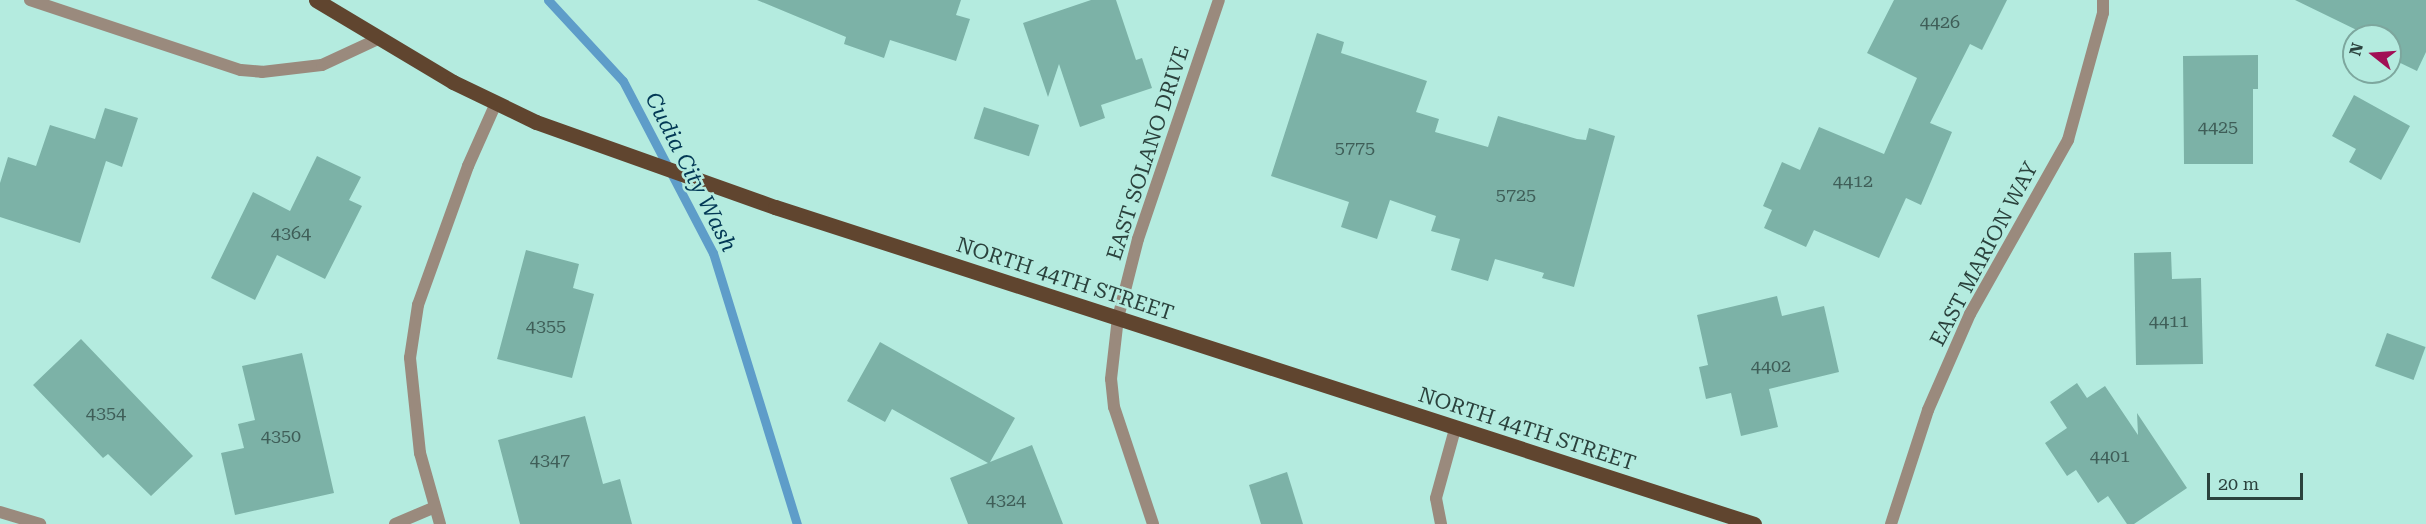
<!DOCTYPE html>
<style>
body{margin:0}
#map{position:relative;width:2426px;height:524px;overflow:hidden;background:#b4ebdf;font-family:"Roboto Serif",serif}
div>[style]{position:absolute}
.stream>*{height:9px;margin:-4.5px;padding:0 4.5px;transform-origin:4.5px;border-radius:4.5px;background:#5e9dc9}
.building>*{inset:0;background:#7cb2a7;transform-origin:0 0}
.lane>*{height:12px;margin:-6px;padding:0 6px;transform-origin:6px;border-radius:6px;background:#9a8a7d}
.street>*{height:12px;margin:-6px;padding:0 6px;transform-origin:6px;border-radius:6px;background:#9a8a7d}
.primary>*{height:15px;margin:-7.5px;padding:0 7.5px;transform-origin:7.5px;border-radius:7.5px;background:#60452f}
span{translate:-50% -50%;white-space:nowrap;text-align:center;line-height:1.15;-webkit-text-stroke:5px #b4ebdf;paint-order:stroke}
.number-label{font-size:18px;color:#3f5e58}
.number-label span{-webkit-text-stroke-width:0}
.street-label{font-size:21px;color:#2b423d}
.water-label{font-size:22px;color:#023855;font-style:italic}
.north{position:absolute;left:2342px;top:24px;width:60px;height:60px;box-sizing:border-box;background:#b4ebdf;border:2px solid #7da79e;border-radius:50%;rotate:287deg;font-size:16px;font-weight:700;line-height:24px;text-align:center;color:#2b423d}
.north::after{content:'';display:block;margin:auto;width:21px;height:27px;background:#a10f55;clip-path:polygon(50% 0,100% 100%,50% 72%,0 100%)}
.scale{position:absolute;left:2207px;top:473px;width:96px;height:27px;box-sizing:border-box;border:3px solid #2b423d;border-top:0;padding-left:8px;font-size:18px;line-height:21px;white-space:nowrap;color:#2b423d;-webkit-text-stroke:4px #b4ebdf;paint-order:stroke}
</style>
<div id="map">
<div class="stream">
<i style="left:548px;top:0;width:110px;rotate:47.2deg"></i>
<i style="left:623px;top:81px;width:194px;rotate:62.4deg"></i>
<i style="left:713px;top:253px;width:284px;rotate:72.8deg"></i>
</div>
<div class="building">
<i style="clip-path:polygon(757px 0,961px 0,956px 15px,970px 19px,956px 61px,890px 40px,884px 58px,844px 44px,846px 37px)"></i>
<i style="clip-path:polygon(1091px 0,1116px 0,1136px 60px,1142px 58px,1152px 88px,1101px 105px,1105px 118px,1080px 127px,1059px 64px,1048px 97px,1023px 23px)"></i>
<i style="clip-path:polygon(1894px 0,2007px 0,1982px 50px,1970px 44px,1930px 123px,1952px 132px,1921px 205px,1906px 198px,1879px 258px,1814px 230px,1806px 247px,1764px 228px,1772px 210px,1763px 206px,1782px 162px,1800px 170px,1819px 127px,1884px 154px,1917px 78px,1867px 53px)"></i>
<i style="clip-path:polygon(2295px 0,2426px 0,2426px 52px,2417px 71px,2390px 58px,2390px 36px,2369px 36px)"></i>
<i style="clip-path:polygon(1317px 33px,1344px 42px,1341px 53px,1427px 81px,1416px 112px,1439px 119px,1435px 132px,1488px 147px,1498px 116px,1577px 139px,1586px 140px,1589px 128px,1615px 136px,1574px 287px,1542px 278px,1544px 273px,1495px 259px,1488px 281px,1451px 270px,1460px 239px,1431px 231px,1436px 216px,1390px 200px,1377px 239px,1341px 227px,1349px 202px,1271px 176px)"></i>
<i style="clip-path:polygon(2258px 55px,2258px 89px,2253px 89px,2253px 164px,2184px 164px,2183px 56px)"></i>
<i style="clip-path:polygon(2354px 95px,2410px 126px,2381px 180px,2349px 162px,2356px 149px,2332px 136px)"></i>
<i style="left:984px;top:107px;width:58px;height:33px;rotate:18deg"></i>
<i style="clip-path:polygon(105px 108px,138px 118px,122px 167px,106px 161px,80px 243px,0 217px,0 183px,8px 157px,36px 166px,50px 125px,95px 139px)"></i>
<i style="clip-path:polygon(317px 156px,361px 177px,349px 200px,362px 206px,325px 279px,277px 255px,255px 300px,211px 278px,253px 192px,290px 211px)"></i>
<i style="clip-path:polygon(526px 250px,579px 264px,573px 288px,594px 294px,572px 378px,497px 359px)"></i>
<i style="clip-path:polygon(2171px 252px,2172px 279px,2201px 278px,2203px 364px,2136px 365px,2134px 253px)"></i>
<i style="clip-path:polygon(1777px 296px,1782px 316px,1824px 306px,1839px 372px,1769px 389px,1778px 427px,1741px 436px,1731px 393px,1706px 399px,1699px 367px,1708px 365px,1697px 315px)"></i>
<i style="left:2387px;top:333px;width:41px;height:35px;rotate:20deg"></i>
<i style="clip-path:polygon(81px 339px,193px 456px,151px 496px,108px 454px,103px 458px,33px 385px)"></i>
<i style="clip-path:polygon(880px 342px,1015px 418px,990px 462px,1032px 445px,1063px 524px,968px 524px,950px 478px,988px 463px,892px 409px,885px 422px,847px 401px)"></i>
<i style="clip-path:polygon(302px 353px,334px 493px,235px 515px,221px 453px,244px 448px,238px 424px,255px 420px,242px 366px)"></i>
<i style="clip-path:polygon(2077px 383px,2087px 398px,2105px 386px,2138px 435px,2137px 413px,2187px 488px,2134px 524px,2127px 524px,2108px 496px,2098px 503px,2076px 470px,2067px 476px,2045px 443px,2067px 428px,2050px 402px)"></i>
<i style="clip-path:polygon(585px 416px,603px 484px,620px 479px,632px 524px,520px 524px,498px 440px)"></i>
<i style="clip-path:polygon(1287px 472px,1303px 524px,1261px 524px,1249px 485px)"></i>
</div>
<div class="lane">
<i style="left:1441px;top:524px;width:26px;rotate:-101deg"></i>
<i style="left:1436px;top:498px;width:72px;rotate:-74.6deg"></i>
</div>
<div class="street">
<i style="left:30px;top:0;width:222px;rotate:18.4deg"></i>
<i style="left:241px;top:70px;width:21px;rotate:5deg"></i>
<i style="left:262px;top:72px;width:60px;rotate:-6.7deg"></i>
<i style="left:322px;top:65px;width:62px;rotate:-24.9deg"></i>
<i style="left:0;top:512px;width:42px;rotate:16.7deg"></i>
<i style="left:395px;top:524px;width:43px;rotate:-23deg"></i>
<i style="left:440px;top:524px;width:74px;rotate:-105.7deg"></i>
<i style="left:420px;top:453px;width:96px;rotate:-96deg"></i>
<i style="left:410px;top:358px;width:54px;rotate:-81.4deg"></i>
<i style="left:418px;top:305px;width:148px;rotate:-70.2deg"></i>
<i style="left:468px;top:166px;width:69px;rotate:-66deg"></i>
<i style="left:1153px;top:524px;width:123px;rotate:-108.4deg"></i>
<i style="left:1114px;top:407px;width:28px;rotate:-96deg"></i>
<i style="left:1111px;top:379px;width:61px;rotate:-83.5deg"></i>
<i style="left:1118px;top:318px;width:81px;rotate:-75.8deg"></i>
<i style="left:1138px;top:239px;width:252px;rotate:-71.3deg"></i>
<i style="left:1891px;top:524px;width:120px;rotate:-72deg"></i>
<i style="left:1928px;top:410px;width:105px;rotate:-66.4deg"></i>
<i style="left:1970px;top:314px;width:200px;rotate:-60.6deg"></i>
<i style="left:2068px;top:140px;width:132px;rotate:-74.6deg"></i>
<i style="left:2103px;top:13px;width:13px;rotate:-90deg"></i>
</div>
<div class="primary">
<i style="left:316px;top:0;width:160px;rotate:30.9deg"></i>
<i style="left:453px;top:82px;width:92px;rotate:25.7deg"></i>
<i style="left:536px;top:122px;width:254px;rotate:19.6deg"></i>
<i style="left:775px;top:207px;width:1029px;rotate:17.94deg"></i>
</div>
<div class="number-label">
<span style="left:1940px;top:22px">4426</span>
<span style="left:2218px;top:127px">4425</span>
<span style="left:1355px;top:148px">5775</span>
<span style="left:1853px;top:181px">4412</span>
<span style="left:1516px;top:195px">5725</span>
<span style="left:291px;top:233px">4364</span>
<span style="left:2169px;top:321px">4411</span>
<span style="left:546px;top:326px">4355</span>
<span style="left:1771px;top:366px">4402</span>
<span style="left:106px;top:413px">4354</span>
<span style="left:281px;top:436px">4350</span>
<span style="left:2110px;top:456px">4401</span>
<span style="left:550px;top:460px">4347</span>
<span style="left:1006px;top:500px">4324</span>
</div>
<div class="street-label">
<span style="left:1148px;top:153px;rotate:-72deg">EAST SOLANO DRIVE</span>
<span style="left:1984px;top:254px;rotate:-62deg">EAST MARION WAY</span>
<span style="left:1065px;top:279px;rotate:18deg">NORTH 44TH STREET</span>
<span style="left:1527px;top:429px;rotate:18deg">NORTH 44TH STREET</span>
</div>
<div class="water-label">
<span style="left:691px;top:172px;rotate:63deg">Cudia City Wash</span>
</div>
<div class="north">N</div>
<div class="scale">20 m</div>
</div>
